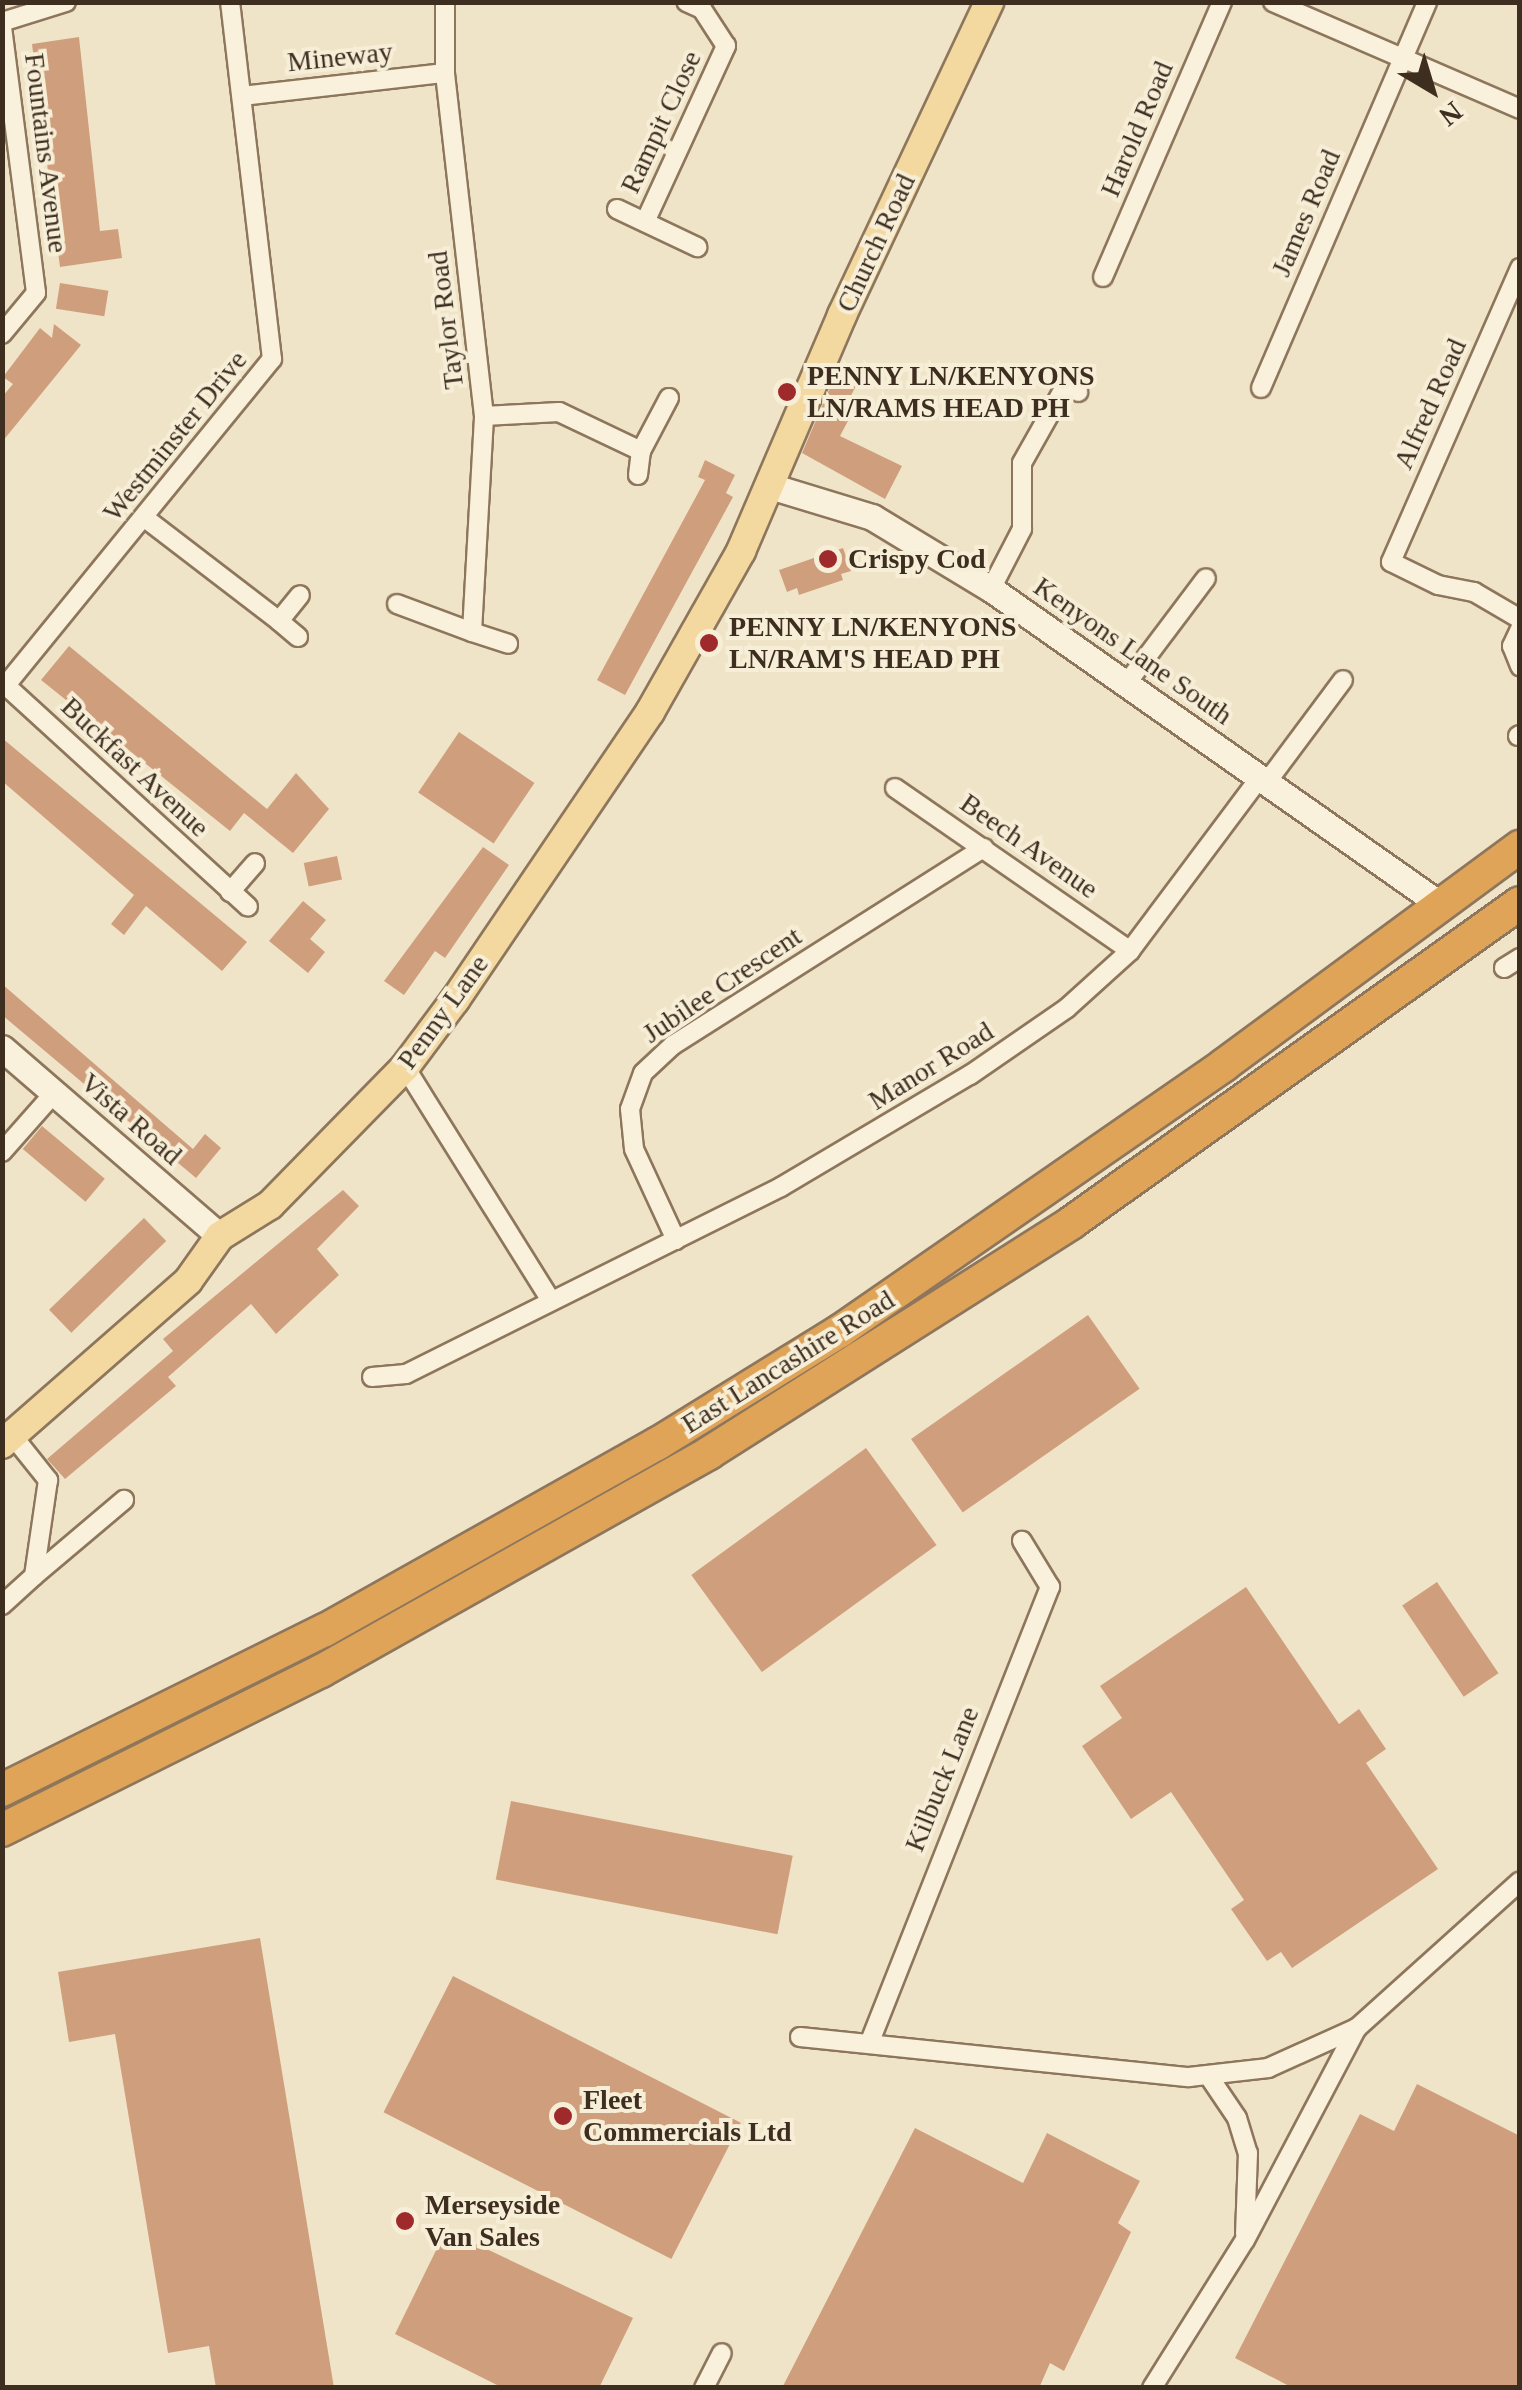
<!DOCTYPE html>
<style>
body{margin:0}
#map{position:relative;width:1522px;height:2390px;overflow:hidden;background:#f0e4c8;font-family:Georgia,serif}
div>[style]{position:absolute}
.building>*{inset:0;background:#cf9f7d;transform-origin:0 0}
.roads{filter:drop-shadow(2px 0 #8d765c) drop-shadow(-2px 0 #8d765c) drop-shadow(0 2px #8d765c) drop-shadow(0 -2px #8d765c)}
.street>*{height:18px;margin:-9px;padding:0 9px;transform-origin:9px;border-radius:9px;background:#faf1dc}
.secondary>*{height:25px;margin:-12.5px;padding:0 12.5px;transform-origin:12.5px;border-radius:12.5px;background:#faf1dc}
.primary>*{height:28px;margin:-14px;padding:0 14px;transform-origin:14px;border-radius:14px;background:#f3d9a0}
.highway>*{height:32px;margin:-16px;padding:0 16px;transform-origin:16px;border-radius:16px;background:#e0a458}
.dots>*{width:28px;height:28px;translate:-50% -50%;box-sizing:border-box;border:5px solid #f7eed8;border-radius:50%}
span{translate:-50% -50%;white-space:nowrap;text-align:center;line-height:1.15;-webkit-text-stroke:8px #f7eed8;paint-order:stroke}
.street-label{font-size:28px;color:#3d2e20}
.poi-label{font-size:28px;color:#3d2e20;font-weight:700}
.left{translate:0 -50%;text-align:left}
.frame{position:absolute;inset:0;border:5px solid #3d2e20;pointer-events:none}
.north{position:absolute;left:1382px;top:40px;width:100px;height:100px;-webkit-text-stroke:8px #f7eed8;paint-order:stroke;rotate:142deg;font-size:28px;font-weight:700;line-height:40px;text-align:center;color:#3d2e20}
.north::after{content:'';display:block;margin:auto;width:35px;height:45px;background:#3d2e20;clip-path:polygon(50% 0,100% 100%,50% 72%,0 100%)}
</style>
<div id="map">
<div class="building">
<i style="clip-path:polygon(79px 37px,100px 231px,118px 229px,122px 258px,60px 267px,32px 44px)"></i>
<i style="left:60px;top:283px;width:49px;height:26px;rotate:9deg"></i>
<i style="clip-path:polygon(54px 324px,81px 345px,2px 442px,2px 397px,13px 384px,3px 377px,40px 328px,52px 338px)"></i>
<i style="clip-path:polygon(837px 371px,858px 382px,841px 415px,849px 419px,840px 436px,902px 466px,885px 499px,802px 453px)"></i>
<i style="clip-path:polygon(705px 460px,735px 475px,726px 493px,733px 497px,625px 695px,597px 680px,705px 480px,698px 477px)"></i>
<i style="clip-path:polygon(843px 548px,851px 571px,841px 574px,843px 580px,799px 595px,797px 588px,787px 592px,779px 570px)"></i>
<i style="clip-path:polygon(69px 646px,267px 809px,296px 773px,329px 809px,293px 853px,244px 813px,230px 831px,41px 680px)"></i>
<i style="left:459px;top:732px;width:91px;height:73px;rotate:34deg"></i>
<i style="clip-path:polygon(2px 738px,247px 942px,222px 971px,146px 906px,124px 935px,111px 924px,134px 895px,2px 781px)"></i>
<i style="clip-path:polygon(483px 847px,509px 865px,445px 958px,435px 951px,404px 995px,384px 981px)"></i>
<i style="left:337px;top:856px;width:24px;height:34px;rotate:78deg"></i>
<i style="clip-path:polygon(303px 901px,326px 920px,310px 939px,325px 952px,308px 973px,269px 941px)"></i>
<i style="clip-path:polygon(2px 984px,193px 1149px,205px 1134px,221px 1148px,196px 1178px,2px 1015px)"></i>
<i style="left:42px;top:1126px;width:82px;height:30px;rotate:40deg"></i>
<i style="clip-path:polygon(343px 1190px,359px 1206px,317px 1249px,339px 1275px,276px 1334px,251px 1304px,168px 1377px,176px 1386px,65px 1479px,47px 1459px,173px 1351px,163px 1339px)"></i>
<i style="left:144px;top:1218px;width:32px;height:132px;rotate:46deg"></i>
<i style="left:1088px;top:1315px;width:90px;height:216px;rotate:55deg"></i>
<i style="left:866px;top:1448px;width:120px;height:216px;rotate:54deg"></i>
<i style="left:1437px;top:1582px;width:110px;height:42px;rotate:56deg"></i>
<i style="clip-path:polygon(1246px 1587px,1339px 1724px,1359px 1709px,1386px 1749px,1366px 1763px,1438px 1869px,1292px 1968px,1281px 1952px,1267px 1961px,1231px 1909px,1244px 1900px,1171px 1792px,1131px 1819px,1082px 1746px,1122px 1718px,1100px 1686px)"></i>
<i style="left:511px;top:1801px;width:287px;height:80px;rotate:11deg"></i>
<i style="clip-path:polygon(260px 1938px,334px 2388px,216px 2388px,209px 2346px,168px 2353px,115px 2034px,69px 2042px,58px 1972px)"></i>
<i style="left:453px;top:1976px;width:323px;height:153px;rotate:27deg"></i>
<i style="clip-path:polygon(1417px 2084px,1520px 2136px,1520px 2388px,1293px 2388px,1235px 2358px,1360px 2114px,1394px 2131px)"></i>
<i style="clip-path:polygon(915px 2128px,1023px 2183px,1047px 2133px,1140px 2181px,1118px 2223px,1131px 2232px,1064px 2371px,1050px 2363px,1039px 2388px,782px 2388px)"></i>
<i style="clip-path:polygon(446px 2230px,633px 2318px,599px 2388px,503px 2388px,395px 2334px)"></i>
</div>
<div class="roads">
<div class="street">
<i style="left:1273px;top:2px;width:269px;rotate:23.4deg"></i>
<i style="left:2px;top:22px;width:67px;rotate:-17.4deg"></i>
<i style="left:2px;top:27px;width:268px;rotate:82.7deg"></i>
<i style="left:36px;top:293px;width:53px;rotate:129.7deg"></i>
<i style="left:242px;top:96px;width:204px;rotate:-6.5deg"></i>
<i style="left:617px;top:209px;width:89px;rotate:25.4deg"></i>
<i style="left:645px;top:222px;width:194px;rotate:-65.3deg"></i>
<i style="left:726px;top:46px;width:44px;rotate:-123deg"></i>
<i style="left:702px;top:9px;width:17px;rotate:-156deg"></i>
<i style="left:1520px;top:268px;width:321px;rotate:113.7deg"></i>
<i style="left:1391px;top:562px;width:52px;rotate:26.1deg"></i>
<i style="left:1438px;top:585px;width:37px;rotate:11deg"></i>
<i style="left:1474px;top:592px;width:53px;rotate:30.4deg"></i>
<i style="left:1103px;top:277px;width:300px;rotate:-66.6deg"></i>
<i style="left:1050px;top:375px;width:33px;rotate:31deg"></i>
<i style="left:1261px;top:388px;width:420px;rotate:-66.7deg"></i>
<i style="left:484px;top:416px;width:75px;rotate:-3.1deg"></i>
<i style="left:559px;top:412px;width:91px;rotate:25.4deg"></i>
<i style="left:638px;top:475px;width:24px;rotate:-83deg"></i>
<i style="left:641px;top:451px;width:60px;rotate:-62.2deg"></i>
<i style="left:145px;top:518px;width:169px;rotate:37.5deg"></i>
<i style="left:991px;top:589px;width:68px;rotate:-62.7deg"></i>
<i style="left:1022px;top:529px;width:66px;rotate:-90deg"></i>
<i style="left:1022px;top:463px;width:90px;rotate:-60.6deg"></i>
<i style="left:397px;top:604px;width:80px;rotate:20.5deg"></i>
<i style="left:472px;top:632px;width:216px;rotate:-86.8deg"></i>
<i style="left:484px;top:416px;width:345px;rotate:-96.5deg"></i>
<i style="left:445px;top:73px;width:71px;rotate:-90deg"></i>
<i style="left:1520px;top:629px;width:19px;rotate:115deg"></i>
<i style="left:1512px;top:646px;width:22px;rotate:68deg"></i>
<i style="left:472px;top:632px;width:38px;rotate:18deg"></i>
<i style="left:298px;top:637px;width:25px;rotate:-140deg"></i>
<i style="left:279px;top:621px;width:33px;rotate:-51deg"></i>
<i style="left:2px;top:682px;width:333px;rotate:42.4deg"></i>
<i style="left:1127px;top:683px;width:131px;rotate:-53deg"></i>
<i style="left:6px;top:685px;width:421px;rotate:-50.8deg"></i>
<i style="left:272px;top:359px;width:359px;rotate:-96.7deg"></i>
<i style="left:1518px;top:736px;width:2px;rotate:-27deg"></i>
<i style="left:1267px;top:782px;width:127px;rotate:-53.3deg"></i>
<i style="left:895px;top:788px;width:286px;rotate:34.7deg"></i>
<i style="left:230px;top:892px;width:38px;rotate:-49deg"></i>
<i style="left:1504px;top:968px;width:19px;rotate:-32deg"></i>
<i style="left:405px;top:1067px;width:274px;rotate:58deg"></i>
<i style="left:2px;top:1152px;width:80px;rotate:-48.5deg"></i>
<i style="left:676px;top:1240px;width:100px;rotate:-114.8deg"></i>
<i style="left:634px;top:1149px;width:40px;rotate:-95.7deg"></i>
<i style="left:630px;top:1109px;width:38px;rotate:-70deg"></i>
<i style="left:643px;top:1073px;width:41px;rotate:-43deg"></i>
<i style="left:673px;top:1045px;width:368px;rotate:-32.4deg"></i>
<i style="left:372px;top:1377px;width:34px;rotate:-5deg"></i>
<i style="left:406px;top:1374px;width:419px;rotate:-26.5deg"></i>
<i style="left:781px;top:1187px;width:220px;rotate:-30.7deg"></i>
<i style="left:970px;top:1075px;width:118px;rotate:-34.6deg"></i>
<i style="left:1067px;top:1008px;width:85px;rotate:-42.1deg"></i>
<i style="left:1130px;top:951px;width:217px;rotate:-53.2deg"></i>
<i style="left:12px;top:1435px;width:58px;rotate:51.3deg"></i>
<i style="left:48px;top:1480px;width:97px;rotate:98.3deg"></i>
<i style="left:34px;top:1576px;width:118px;rotate:-40.2deg"></i>
<i style="left:2px;top:1605px;width:43px;rotate:-42.2deg"></i>
<i style="left:800px;top:2037px;width:391px;rotate:5.9deg"></i>
<i style="left:1189px;top:2077px;width:80px;rotate:-6.5deg"></i>
<i style="left:1268px;top:2068px;width:98px;rotate:-24.2deg"></i>
<i style="left:1357px;top:2028px;width:219px;rotate:-42deg"></i>
<i style="left:869px;top:2044px;width:492px;rotate:-68.4deg"></i>
<i style="left:1050px;top:1587px;width:54px;rotate:-121.3deg"></i>
<i style="left:1210px;top:2078px;width:48px;rotate:56deg"></i>
<i style="left:1237px;top:2118px;width:37px;rotate:73deg"></i>
<i style="left:1248px;top:2153px;width:81px;rotate:92.1deg"></i>
<i style="left:704px;top:2388px;width:39px;rotate:-63deg"></i>
<i style="left:1152px;top:2388px;width:175px;rotate:-57.9deg"></i>
<i style="left:1245px;top:2240px;width:240px;rotate:-62.2deg"></i>
</div>
<div class="secondary">
<i style="left:770px;top:486px;width:107px;rotate:16.9deg"></i>
<i style="left:872px;top:517px;width:139px;rotate:31.2deg"></i>
<i style="left:991px;top:589px;width:550px;rotate:35.08deg"></i>
<i style="left:2px;top:1048px;width:288px;rotate:40.8deg"></i>
</div>
<div class="primary">
<i style="left:2px;top:1444px;width:247px;rotate:-41.2deg"></i>
<i style="left:188px;top:1281px;width:55px;rotate:-54.6deg"></i>
<i style="left:220px;top:1236px;width:59px;rotate:-31.8deg"></i>
<i style="left:270px;top:1205px;width:193px;rotate:-45.6deg"></i>
<i style="left:405px;top:1067px;width:84px;rotate:-53.3deg"></i>
<i style="left:455px;top:1000px;width:348px;rotate:-55.9deg"></i>
<i style="left:650px;top:712px;width:185px;rotate:-60.5deg"></i>
<i style="left:741px;top:551px;width:257px;rotate:-66.8deg"></i>
<i style="left:842px;top:315px;width:346px;rotate:-64.8deg"></i>
</div>
<div class="highway">
<i style="left:2px;top:1790px;width:360px;rotate:-26.4deg"></i>
<i style="left:325px;top:1630px;width:381px;rotate:-29.3deg"></i>
<i style="left:657px;top:1444px;width:215px;rotate:-31.7deg"></i>
<i style="left:840px;top:1331px;width:467px;rotate:-34.7deg"></i>
<i style="left:1224px;top:1065px;width:368px;rotate:-36.4deg"></i>
<i style="left:2px;top:1830px;width:356px;rotate:-26.5deg"></i>
<i style="left:321px;top:1671px;width:445px;rotate:-29.3deg"></i>
<i style="left:709px;top:1453px;width:429px;rotate:-32.4deg"></i>
<i style="left:1071px;top:1223px;width:551px;rotate:-35.48deg"></i>
</div>
</div>
<div class="dots">
<i style="left:787px;top:392px;background:#9e2a2b"></i>
<i style="left:828px;top:559px;background:#9e2a2b"></i>
<i style="left:709px;top:643px;background:#9e2a2b"></i>
<i style="left:563px;top:2116px;background:#9e2a2b"></i>
<i style="left:405px;top:2221px;background:#9e2a2b"></i>
</div>
<div class="street-label">
<span style="left:340px;top:57px;rotate:-6deg">Mineway</span>
<span style="left:661px;top:122px;rotate:-65deg">Rampit Close</span>
<span style="left:1137px;top:129px;rotate:-67deg">Harold Road</span>
<span style="left:46px;top:153px;rotate:83deg">Fountains Avenue</span>
<span style="left:1306px;top:213px;rotate:-67deg">James Road</span>
<span style="left:876px;top:243px;rotate:-65deg">Church Road</span>
<span style="left:446px;top:320px;rotate:-97deg">Taylor Road</span>
<span style="left:1430px;top:404px;rotate:-66deg">Alfred Road</span>
<span style="left:175px;top:436px;rotate:-51deg">Westminster Drive</span>
<span style="left:1133px;top:651px;rotate:35deg">Kenyons Lane South</span>
<span style="left:135px;top:767px;rotate:43deg">Buckfast Avenue</span>
<span style="left:1029px;top:846px;rotate:35deg">Beech Avenue</span>
<span style="left:722px;top:985px;rotate:-34deg">Jubilee Crescent</span>
<span style="left:443px;top:1012px;rotate:-54deg">Penny Lane</span>
<span style="left:931px;top:1066px;rotate:-32deg">Manor Road</span>
<span style="left:131px;top:1119px;rotate:41deg">Vista Road</span>
<span style="left:788px;top:1362px;rotate:-32deg">East Lancashire Road</span>
<span style="left:942px;top:1779px;rotate:-68deg">Kilbuck Lane</span>
</div>
<div class="poi-label">
<span class="left" style="left:807px;top:392px">PENNY LN/KENYONS<br>LN/RAMS HEAD PH</span>
<span class="left" style="left:848px;top:559px">Crispy Cod</span>
<span class="left" style="left:729px;top:643px">PENNY LN/KENYONS<br>LN/RAM'S HEAD PH</span>
<span class="left" style="left:583px;top:2116px">Fleet<br>Commercials Ltd</span>
<span class="left" style="left:425px;top:2221px">Merseyside<br>Van Sales</span>
</div>
<div class="frame"></div>
<div class="north">N</div>
</div>
